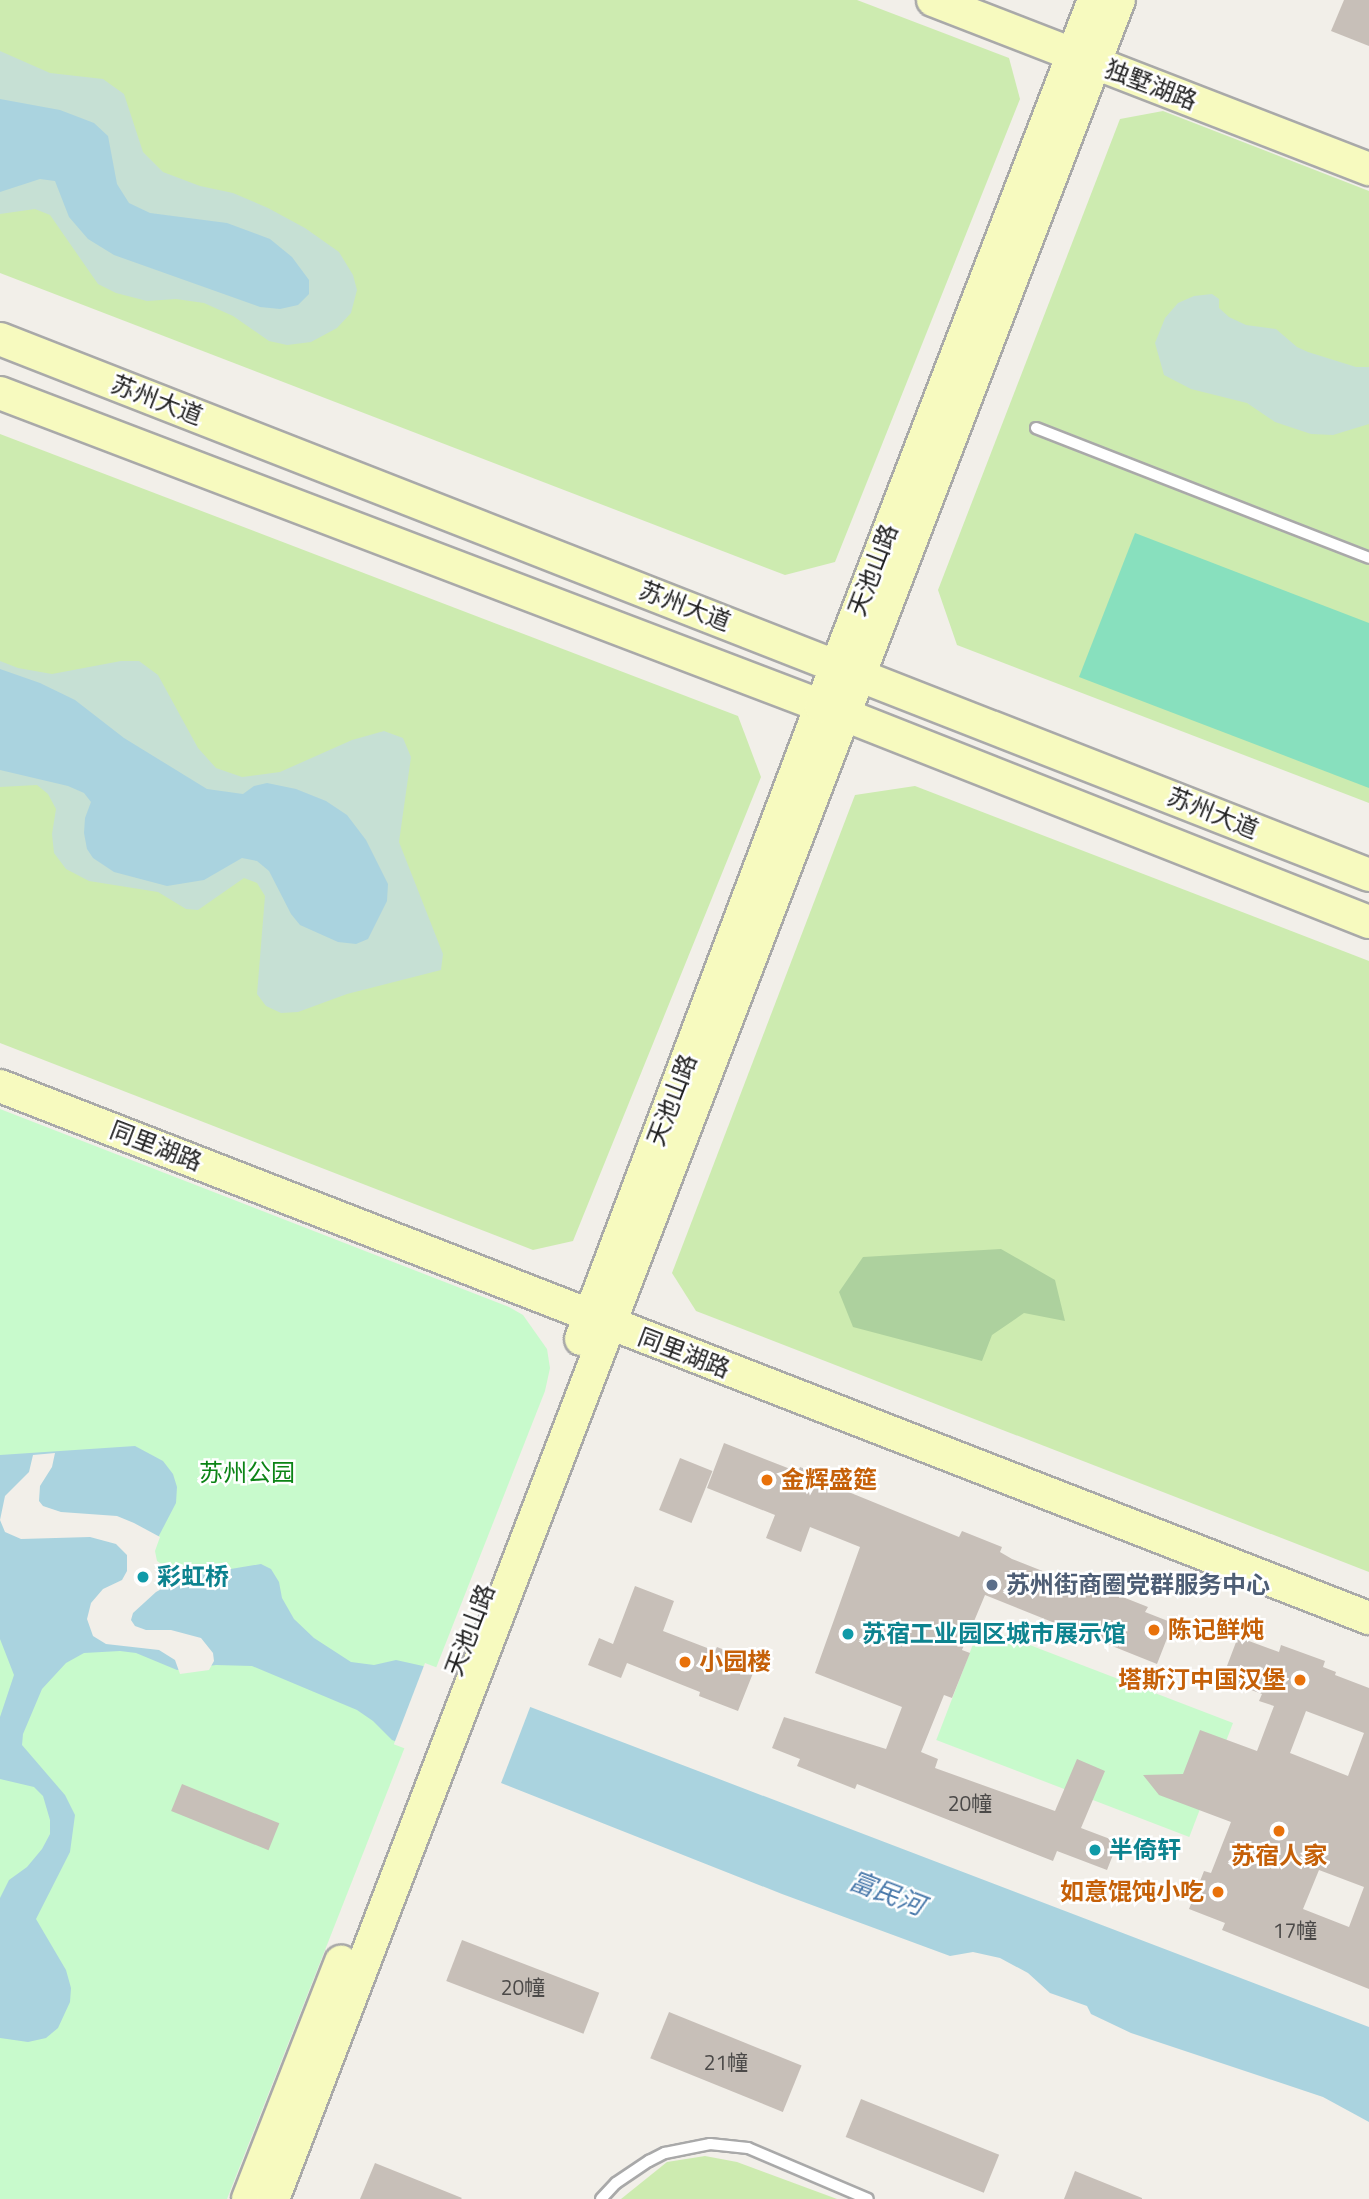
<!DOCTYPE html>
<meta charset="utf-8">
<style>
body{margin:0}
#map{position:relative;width:1369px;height:2199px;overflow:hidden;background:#f2efe9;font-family:"Titillium Web","Noto Sans SC",sans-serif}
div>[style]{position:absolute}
.grass>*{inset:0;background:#cdebb0}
.forest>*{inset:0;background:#add19e}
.wetland>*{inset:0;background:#c6e0d4}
.park>*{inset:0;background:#c8facc;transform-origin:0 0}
.pitch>*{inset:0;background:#88e0be}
.water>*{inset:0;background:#aad3df}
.pier>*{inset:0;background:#f2efe9;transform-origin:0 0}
.building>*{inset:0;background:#c7bfb8;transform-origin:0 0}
.roads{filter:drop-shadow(2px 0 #a9a9a9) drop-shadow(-2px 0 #a9a9a9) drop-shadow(0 2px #a9a9a9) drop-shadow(0 -2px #a9a9a9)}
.lane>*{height:10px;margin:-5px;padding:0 5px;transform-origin:5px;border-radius:5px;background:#fff}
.secondary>*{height:32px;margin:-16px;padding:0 16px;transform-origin:16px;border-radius:16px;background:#f7fabf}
.dots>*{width:19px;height:19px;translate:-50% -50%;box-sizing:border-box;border:4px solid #fff;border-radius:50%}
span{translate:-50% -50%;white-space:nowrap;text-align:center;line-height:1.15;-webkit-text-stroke:5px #fff;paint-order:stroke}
.number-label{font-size:21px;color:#4b4948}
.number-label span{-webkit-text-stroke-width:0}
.street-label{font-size:24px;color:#222}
.park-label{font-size:24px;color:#0c8416}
.food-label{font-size:24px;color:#c56008;font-weight:700}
.left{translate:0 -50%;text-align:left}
.right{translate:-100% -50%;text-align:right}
.culture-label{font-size:24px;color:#0d838f;font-weight:700}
.service-label{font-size:24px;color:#4e5e75;font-weight:700}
.water-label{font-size:26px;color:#4a7aab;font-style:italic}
</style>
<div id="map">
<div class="grass">
<i style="clip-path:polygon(0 0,857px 0,1009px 58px,1020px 99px,835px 562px,785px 575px,0 273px)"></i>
<i style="clip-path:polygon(1163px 111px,1369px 191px,1369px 803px,957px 645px,938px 590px,1120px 119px)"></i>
<i style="clip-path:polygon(0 434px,738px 716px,761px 777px,573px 1241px,533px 1250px,0 1043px)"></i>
<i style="clip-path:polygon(915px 786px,1369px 961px,1369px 1572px,696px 1311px,672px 1273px,855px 795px)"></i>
<i style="clip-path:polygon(705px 2156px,737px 2162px,837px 2199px,621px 2199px,667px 2162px)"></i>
</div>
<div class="forest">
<i style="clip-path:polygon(1001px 1249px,1055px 1280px,1065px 1321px,1024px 1313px,992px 1335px,982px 1361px,853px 1327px,839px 1292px,863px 1257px)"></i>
</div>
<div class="wetland">
<i style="clip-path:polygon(0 51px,50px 73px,103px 79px,124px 94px,143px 152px,163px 172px,200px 186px,233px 193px,268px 208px,305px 228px,339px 252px,353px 275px,357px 290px,351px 313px,337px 328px,311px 342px,287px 345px,269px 341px,233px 316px,204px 303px,176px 299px,147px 301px,116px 293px,98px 284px,50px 215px,35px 209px,0 214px)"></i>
<i style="clip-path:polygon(1212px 294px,1219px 299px,1219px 308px,1229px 317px,1246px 325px,1276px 329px,1297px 347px,1308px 352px,1356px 367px,1369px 367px,1369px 424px,1333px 435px,1311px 434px,1275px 422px,1247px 403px,1191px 389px,1164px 375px,1155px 343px,1165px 318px,1178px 303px,1194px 296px)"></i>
<i style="clip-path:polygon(0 661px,18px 668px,52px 674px,121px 661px,139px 661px,158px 675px,198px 748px,216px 768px,242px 777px,280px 772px,352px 740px,384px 731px,403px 738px,411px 757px,399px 842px,443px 954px,441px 970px,347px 994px,298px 1012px,281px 1013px,266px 1006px,257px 994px,265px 896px,257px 883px,244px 878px,198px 910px,186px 909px,158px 892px,89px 881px,66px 869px,54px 853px,52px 834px,56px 809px,48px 794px,37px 785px,0 787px)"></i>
</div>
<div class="park">
<i style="clip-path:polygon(0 1109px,509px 1307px,523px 1315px,547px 1349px,550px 1368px,545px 1391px,227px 2199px,0 2199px)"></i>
<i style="left:980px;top:1626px;width:271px;height:122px;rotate:21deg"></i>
</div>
<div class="pitch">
<i style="clip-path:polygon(1135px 533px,1369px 623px,1369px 788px,1079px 677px)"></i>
</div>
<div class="water">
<i style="clip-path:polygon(0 99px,60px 110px,94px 123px,108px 136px,117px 184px,129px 203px,150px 213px,227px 223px,270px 239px,292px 257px,309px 280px,309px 294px,298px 305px,280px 309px,260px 307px,114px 255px,88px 239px,69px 217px,55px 181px,40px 179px,0 192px)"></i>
<i style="clip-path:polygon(0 669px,40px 683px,75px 700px,124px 738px,207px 789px,243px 794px,254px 786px,267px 783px,296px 789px,326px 801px,347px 815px,366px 840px,388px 884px,387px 901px,368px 939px,356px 944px,338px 942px,300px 925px,291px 914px,269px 871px,257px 861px,242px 858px,204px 880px,167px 886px,114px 872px,93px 858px,87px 849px,84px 833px,85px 818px,91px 802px,84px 793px,68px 786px,0 770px)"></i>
<i style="clip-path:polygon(135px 1446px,163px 1461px,173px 1474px,177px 1487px,176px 1503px,151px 1551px,154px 1563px,183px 1577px,261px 1564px,271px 1569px,279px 1582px,282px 1598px,294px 1619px,314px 1638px,351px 1662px,374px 1665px,396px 1660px,423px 1666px,1369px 2027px,1369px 2122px,1323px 2097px,1131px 2033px,1091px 2014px,1087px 2006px,1050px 1993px,1028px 1973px,1000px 1958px,973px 1952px,950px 1956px,782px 1894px,392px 1740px,373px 1721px,357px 1710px,252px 1666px,216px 1665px,177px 1670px,136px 1653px,120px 1651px,84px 1653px,66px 1663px,42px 1689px,23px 1734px,22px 1745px,65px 1795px,75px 1815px,70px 1852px,36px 1919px,66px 1970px,71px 1988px,70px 2002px,58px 2028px,46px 2038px,28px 2042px,0 2038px,0 1898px,9px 1880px,27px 1867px,42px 1849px,50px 1834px,50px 1820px,43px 1796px,34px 1787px,0 1779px,0 1717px,14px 1675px,0 1639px,0 1455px)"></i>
</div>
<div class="pier">
<i style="clip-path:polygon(55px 1453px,52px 1467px,40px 1486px,39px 1501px,43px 1506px,61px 1512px,117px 1516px,134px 1523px,160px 1537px,155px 1551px,157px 1561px,169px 1569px,198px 1574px,183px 1577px,156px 1592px,133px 1613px,131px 1620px,135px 1626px,146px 1630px,171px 1630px,201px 1638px,213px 1653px,214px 1661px,209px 1670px,180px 1674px,175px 1660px,159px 1650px,106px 1644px,93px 1636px,87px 1619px,91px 1603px,103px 1589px,122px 1580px,127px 1571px,127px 1555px,116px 1544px,90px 1537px,21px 1539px,5px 1532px,0 1520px,5px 1496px,29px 1472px,33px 1455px)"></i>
<i style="left:425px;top:1663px;width:114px;height:87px;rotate:21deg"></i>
</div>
<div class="building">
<i style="clip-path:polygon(1344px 0,1369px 0,1369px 46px,1331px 31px)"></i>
<i style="clip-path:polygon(724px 1443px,798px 1472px,800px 1467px,826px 1477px,824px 1482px,959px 1537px,962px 1531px,1002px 1547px,1000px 1552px,1012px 1559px,1098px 1593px,1100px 1588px,1148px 1607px,1145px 1612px,1173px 1623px,1157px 1664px,985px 1595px,962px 1650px,970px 1653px,952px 1698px,944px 1695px,921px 1752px,938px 1759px,935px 1768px,1055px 1811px,1077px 1759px,1105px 1771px,1081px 1828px,1118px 1842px,1107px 1870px,1057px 1851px,1053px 1861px,857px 1784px,855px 1789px,797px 1766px,800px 1759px,772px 1748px,784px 1717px,886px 1749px,902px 1707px,815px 1673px,860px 1547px,810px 1527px,801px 1552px,766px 1538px,775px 1515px,707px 1488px)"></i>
<i style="left:680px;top:1458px;width:35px;height:56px;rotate:22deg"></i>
<i style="clip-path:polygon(635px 1586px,674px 1601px,663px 1631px,715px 1651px,717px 1647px,757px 1663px,738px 1711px,699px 1696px,700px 1692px,627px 1663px,621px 1678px,588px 1665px,599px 1638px,613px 1644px)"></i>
<i style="clip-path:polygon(evenodd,1238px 1637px,1279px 1652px,1281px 1645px,1325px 1661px,1323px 1667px,1336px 1672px,1335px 1675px,1369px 1688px,1369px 1989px,1222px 1930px,1225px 1923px,1189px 1909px,1204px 1871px,1211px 1873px,1231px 1822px,1159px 1795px,1143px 1775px,1183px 1774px,1200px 1730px,1257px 1751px,1274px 1706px,1259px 1701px,1262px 1694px,1222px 1679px,1238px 1637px,1306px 1711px,1364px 1733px,1348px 1776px,1290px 1753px,1306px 1711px,1238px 1637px,1319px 1870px,1364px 1887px,1349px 1927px,1303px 1909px,1319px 1870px)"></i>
<i style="left:182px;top:1784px;width:105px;height:29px;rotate:22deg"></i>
<i style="left:462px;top:1940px;width:147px;height:44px;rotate:21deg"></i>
<i style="left:669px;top:2012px;width:143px;height:50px;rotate:22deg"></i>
<i style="left:861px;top:2099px;width:149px;height:41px;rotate:22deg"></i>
<i style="clip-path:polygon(375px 2163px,462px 2198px,461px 2199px,360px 2199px)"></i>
<i style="clip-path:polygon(1075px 2171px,1142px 2198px,1142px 2199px,1064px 2199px)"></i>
</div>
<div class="roads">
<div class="lane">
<i style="left:1036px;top:428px;width:357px;rotate:21.3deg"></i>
<i style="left:601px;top:2199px;width:22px;rotate:-47deg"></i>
<i style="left:616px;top:2183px;width:40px;rotate:-34deg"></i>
<i style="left:649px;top:2161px;width:18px;rotate:-27deg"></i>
<i style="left:665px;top:2153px;width:46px;rotate:-11.3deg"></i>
<i style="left:710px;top:2144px;width:38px;rotate:6deg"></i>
<i style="left:748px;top:2148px;width:130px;rotate:23deg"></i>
</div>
<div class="secondary">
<i style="left:933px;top:0;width:468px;rotate:21.2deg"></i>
<i style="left:0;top:339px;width:1470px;rotate:21.38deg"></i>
<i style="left:0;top:393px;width:904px;rotate:20.86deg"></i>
<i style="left:845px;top:715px;width:563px;rotate:21.56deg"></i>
<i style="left:0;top:1086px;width:1469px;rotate:21.24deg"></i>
<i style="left:581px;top:1339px;width:677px;rotate:-69.24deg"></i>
<i style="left:821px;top:706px;width:757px;rotate:-68.86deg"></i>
<i style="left:248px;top:2199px;width:255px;rotate:-68.6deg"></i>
<i style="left:273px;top:2199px;width:2356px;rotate:-68.96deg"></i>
</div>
</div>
<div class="dots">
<i style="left:767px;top:1480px;background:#e8710a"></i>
<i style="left:143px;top:1577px;background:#0f9aa8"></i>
<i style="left:992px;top:1585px;background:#5c6f8a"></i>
<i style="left:1154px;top:1630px;background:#e8710a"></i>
<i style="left:848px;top:1634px;background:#0f9aa8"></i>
<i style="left:685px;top:1662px;background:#e8710a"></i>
<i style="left:1300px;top:1680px;background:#e8710a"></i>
<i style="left:1279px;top:1831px;background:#e8710a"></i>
<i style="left:1095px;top:1850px;background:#0f9aa8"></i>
<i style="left:1218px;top:1892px;background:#e8710a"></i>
</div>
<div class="number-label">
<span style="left:970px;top:1803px">20幢</span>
<span style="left:1295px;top:1930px">17幢</span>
<span style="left:523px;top:1987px">20幢</span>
<span style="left:726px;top:2062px">21幢</span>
</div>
<div class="street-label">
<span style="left:1151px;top:85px;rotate:21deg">独墅湖路</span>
<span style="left:157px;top:400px;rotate:21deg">苏州大道</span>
<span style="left:873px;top:570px;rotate:-69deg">天池山路</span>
<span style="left:685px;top:606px;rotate:21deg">苏州大道</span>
<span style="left:1213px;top:813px;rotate:22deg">苏州大道</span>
<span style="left:672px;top:1100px;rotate:-69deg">天池山路</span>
<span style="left:156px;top:1146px;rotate:21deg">同里湖路</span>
<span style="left:684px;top:1353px;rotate:21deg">同里湖路</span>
<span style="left:470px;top:1630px;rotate:-69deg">天池山路</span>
</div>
<div class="park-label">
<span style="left:247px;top:1473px">苏州公园</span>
</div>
<div class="food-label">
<span class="left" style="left:781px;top:1480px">金辉盛筵</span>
<span class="left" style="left:1168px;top:1630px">陈记鲜炖</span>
<span class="left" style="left:699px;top:1662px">小园楼</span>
<span class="right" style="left:1286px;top:1680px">塔斯汀中国汉堡</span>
<span style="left:1279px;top:1856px">苏宿人家</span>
<span class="right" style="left:1204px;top:1892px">如意馄饨小吃</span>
</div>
<div class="culture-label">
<span class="left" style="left:157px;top:1577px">彩虹桥</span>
<span class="left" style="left:862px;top:1634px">苏宿工业园区城市展示馆</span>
<span class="left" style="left:1109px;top:1850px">半倚轩</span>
</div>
<div class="service-label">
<span class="left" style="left:1006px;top:1585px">苏州街商圈党群服务中心</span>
</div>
<div class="water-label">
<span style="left:887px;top:1893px;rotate:21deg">富民河</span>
</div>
</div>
